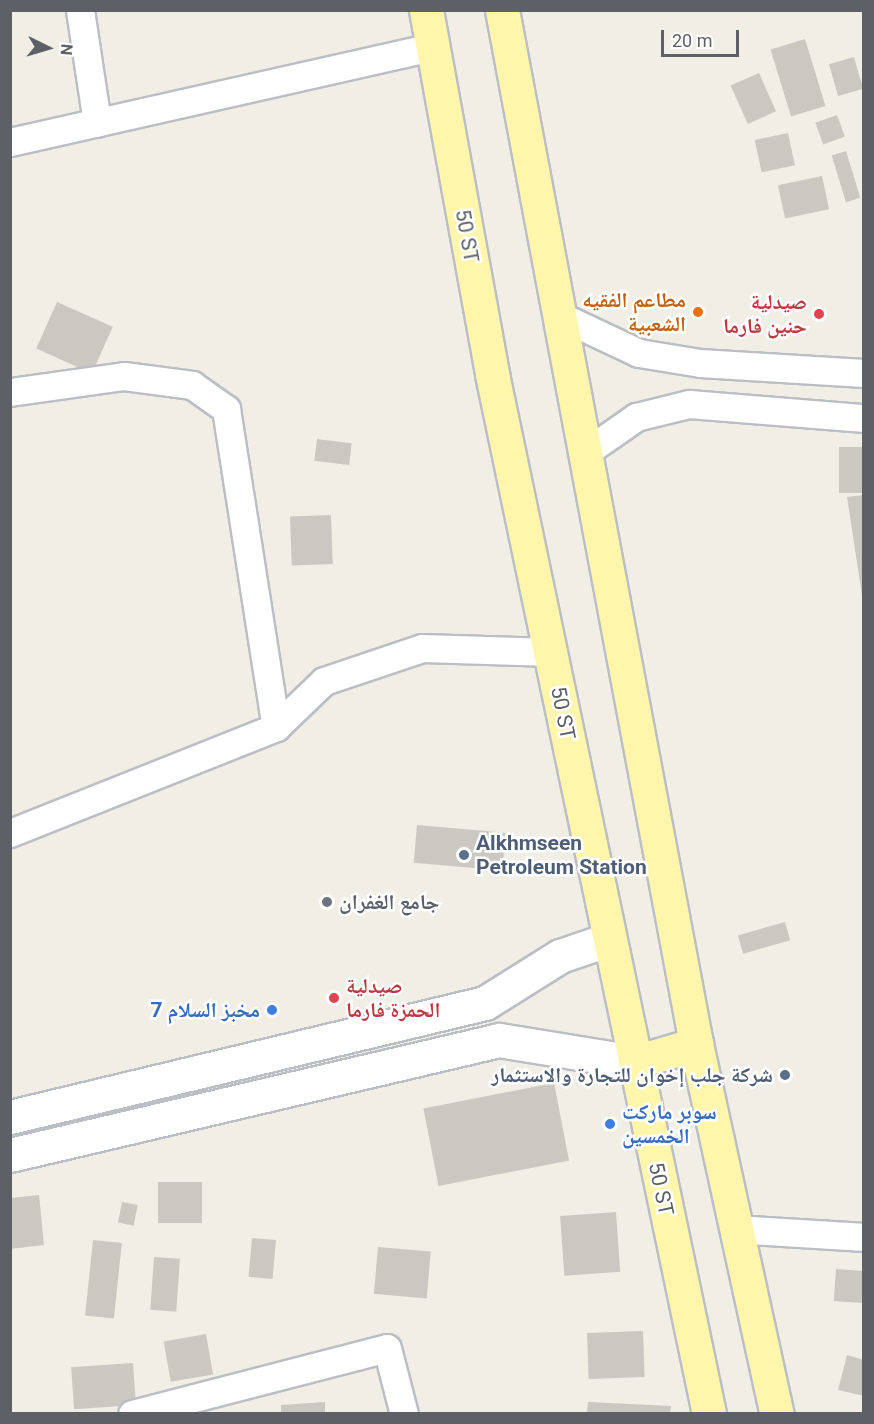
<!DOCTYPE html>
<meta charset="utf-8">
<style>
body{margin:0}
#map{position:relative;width:874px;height:1424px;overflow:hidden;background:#f0eee5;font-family:Roboto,"Noto Naskh Arabic",sans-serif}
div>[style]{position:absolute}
.building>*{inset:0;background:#cbc8c2;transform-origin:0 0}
.roads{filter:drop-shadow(2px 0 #bcbec5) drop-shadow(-2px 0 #bcbec5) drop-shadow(0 2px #bcbec5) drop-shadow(0 -2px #bcbec5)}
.street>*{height:27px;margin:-13.5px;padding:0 13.5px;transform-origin:13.5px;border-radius:13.5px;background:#fff}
.secondary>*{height:33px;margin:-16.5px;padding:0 16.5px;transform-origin:16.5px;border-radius:16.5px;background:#fff}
.primary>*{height:33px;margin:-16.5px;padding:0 16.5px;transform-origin:16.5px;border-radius:16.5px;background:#fff6ab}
.dots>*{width:16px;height:16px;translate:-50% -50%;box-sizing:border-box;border:3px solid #fff;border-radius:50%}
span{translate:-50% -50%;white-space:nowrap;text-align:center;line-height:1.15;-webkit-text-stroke:5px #fff;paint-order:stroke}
.street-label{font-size:21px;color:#5d6067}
.food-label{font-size:21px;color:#c56008;font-weight:700}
.right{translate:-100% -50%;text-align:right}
.health-label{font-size:21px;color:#be3a42;font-weight:700}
.left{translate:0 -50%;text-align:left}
.service-label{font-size:21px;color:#4e5e75;font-weight:700}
.worship-label{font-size:21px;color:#5b616d;font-weight:700}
.shop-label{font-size:21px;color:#366cbe;font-weight:700}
.frame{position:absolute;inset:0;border:12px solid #5d6067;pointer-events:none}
.north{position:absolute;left:18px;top:18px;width:60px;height:60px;-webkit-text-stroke:4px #fff;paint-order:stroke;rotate:95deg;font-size:16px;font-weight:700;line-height:24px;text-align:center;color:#5d6067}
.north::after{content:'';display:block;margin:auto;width:21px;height:27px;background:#5d6067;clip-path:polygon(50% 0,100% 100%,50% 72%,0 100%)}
.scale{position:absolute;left:661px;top:30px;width:78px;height:27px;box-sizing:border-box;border:3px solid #5d6067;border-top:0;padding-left:8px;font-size:18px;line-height:21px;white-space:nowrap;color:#5d6067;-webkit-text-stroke:4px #fff;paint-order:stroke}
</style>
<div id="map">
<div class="building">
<i style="left:805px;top:39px;width:70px;height:36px;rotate:73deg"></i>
<i style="left:854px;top:57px;width:33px;height:26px;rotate:74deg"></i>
<i style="left:759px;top:73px;width:42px;height:31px;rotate:66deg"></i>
<i style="left:837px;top:115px;width:23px;height:23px;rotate:70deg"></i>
<i style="left:788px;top:133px;width:33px;height:34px;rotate:78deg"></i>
<i style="left:846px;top:151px;width:49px;height:15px;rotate:73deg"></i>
<i style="left:822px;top:176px;width:34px;height:45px;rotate:78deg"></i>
<i style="left:57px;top:302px;width:61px;height:51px;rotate:24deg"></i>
<i style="left:317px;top:439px;width:35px;height:22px;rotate:7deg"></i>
<i style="left:839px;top:447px;width:25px;height:46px"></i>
<i style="clip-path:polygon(864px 495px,864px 595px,862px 595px,847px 497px)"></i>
<i style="left:331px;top:515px;width:49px;height:41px;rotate:88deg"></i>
<i style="left:417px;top:825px;width:89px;height:38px;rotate:5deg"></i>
<i style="left:785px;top:922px;width:19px;height:49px;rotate:74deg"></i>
<i style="left:554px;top:1083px;width:79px;height:133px;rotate:79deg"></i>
<i style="left:158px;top:1182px;width:44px;height:41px"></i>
<i style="clip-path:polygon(39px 1195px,44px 1245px,10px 1249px,10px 1198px)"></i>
<i style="left:122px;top:1202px;width:16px;height:21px;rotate:11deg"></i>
<i style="left:616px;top:1212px;width:60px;height:56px;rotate:86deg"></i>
<i style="left:252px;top:1238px;width:24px;height:39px;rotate:5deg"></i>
<i style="left:93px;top:1240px;width:29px;height:76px;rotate:6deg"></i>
<i style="left:378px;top:1247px;width:53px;height:47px;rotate:5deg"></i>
<i style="left:154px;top:1257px;width:26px;height:53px;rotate:4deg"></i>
<i style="left:836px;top:1269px;width:28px;height:32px;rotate:4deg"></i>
<i style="left:643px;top:1331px;width:46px;height:56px;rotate:88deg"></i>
<i style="left:206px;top:1334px;width:41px;height:43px;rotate:80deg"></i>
<i style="clip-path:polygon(847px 1355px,864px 1360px,864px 1396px,838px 1390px)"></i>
<i style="left:133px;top:1363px;width:42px;height:62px;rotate:86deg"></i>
<i style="clip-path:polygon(325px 1402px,325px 1414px,281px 1414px,281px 1405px)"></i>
<i style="clip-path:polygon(588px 1402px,671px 1406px,670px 1414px,587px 1414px)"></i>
</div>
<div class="roads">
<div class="street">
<i style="left:80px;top:10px;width:114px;rotate:81.4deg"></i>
<i style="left:10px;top:142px;width:434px;rotate:-12.7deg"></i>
<i style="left:560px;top:316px;width:87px;rotate:25.1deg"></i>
<i style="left:639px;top:353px;width:62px;rotate:9.3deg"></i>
<i style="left:700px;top:363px;width:164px;rotate:3.5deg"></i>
<i style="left:10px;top:392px;width:115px;rotate:-8deg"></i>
<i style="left:124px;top:376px;width:69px;rotate:7.5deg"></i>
<i style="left:192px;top:385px;width:42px;rotate:35.2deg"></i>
<i style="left:226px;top:409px;width:322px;rotate:81.1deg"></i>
<i style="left:583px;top:454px;width:65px;rotate:-34.9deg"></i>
<i style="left:636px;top:417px;width:55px;rotate:-13.8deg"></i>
<i style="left:689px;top:404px;width:176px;rotate:4.6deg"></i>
<i style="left:10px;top:833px;width:286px;rotate:-21.7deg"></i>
<i style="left:276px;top:727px;width:66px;rotate:-43.8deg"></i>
<i style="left:324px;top:681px;width:103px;rotate:-18.6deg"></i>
<i style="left:422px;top:648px;width:129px;rotate:1.8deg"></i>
<i style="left:735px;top:1229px;width:129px;rotate:3.5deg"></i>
<i style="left:132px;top:1414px;width:263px;rotate:-14.5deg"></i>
<i style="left:387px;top:1348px;width:68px;rotate:75.6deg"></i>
</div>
<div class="secondary">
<i style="left:10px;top:1117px;width:488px;rotate:-13.5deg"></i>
<i style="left:485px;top:1003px;width:89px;rotate:-32.1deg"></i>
<i style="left:560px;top:956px;width:50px;rotate:-18.8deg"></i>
<i style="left:10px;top:1155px;width:502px;rotate:-13.23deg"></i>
<i style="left:499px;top:1040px;width:138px;rotate:9.2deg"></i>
</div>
<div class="primary">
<i style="left:426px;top:10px;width:370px;rotate:79.7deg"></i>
<i style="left:492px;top:374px;width:1062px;rotate:78.21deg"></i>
<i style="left:502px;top:10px;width:1052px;rotate:79.37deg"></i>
<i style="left:696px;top:1044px;width:379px;rotate:77.7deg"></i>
<i style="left:635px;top:1062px;width:64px;rotate:-16.4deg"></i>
</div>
</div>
<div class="dots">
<i style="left:698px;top:312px;background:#e8710a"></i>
<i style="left:819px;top:314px;background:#e0444e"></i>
<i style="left:464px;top:855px;background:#5c6f8a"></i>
<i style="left:327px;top:902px;background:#6b7280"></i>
<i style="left:334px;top:998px;background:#e0444e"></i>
<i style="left:272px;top:1010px;background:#3f7fe0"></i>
<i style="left:785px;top:1075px;background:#5c6f8a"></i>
<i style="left:610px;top:1124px;background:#3f7fe0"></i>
</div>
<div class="street-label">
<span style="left:467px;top:236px;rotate:80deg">50 ST</span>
<span style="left:563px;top:713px;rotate:79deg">50 ST</span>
<span style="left:661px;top:1189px;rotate:78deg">50 ST</span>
</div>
<div class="food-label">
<span class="right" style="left:686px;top:312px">مطاعم الفقيه<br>الشعبية</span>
</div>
<div class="health-label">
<span class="right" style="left:807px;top:314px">صيدلية<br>حنين فارما</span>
<span class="left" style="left:346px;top:998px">صيدلية<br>الحمزة فارما</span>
</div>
<div class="service-label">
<span class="left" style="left:476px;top:855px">Alkhmseen<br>Petroleum Station</span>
<span class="right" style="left:773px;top:1075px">شركة جلب إخوان للتجارة والاستثمار</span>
</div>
<div class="worship-label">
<span class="left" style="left:339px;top:902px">جامع الغفران</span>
</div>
<div class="shop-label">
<span class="right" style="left:260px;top:1010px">مخبز السلام 7</span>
<span class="left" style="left:622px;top:1124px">سوبر ماركت<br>الخمسين</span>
</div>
<div class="frame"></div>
<div class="north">N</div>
<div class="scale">20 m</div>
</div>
